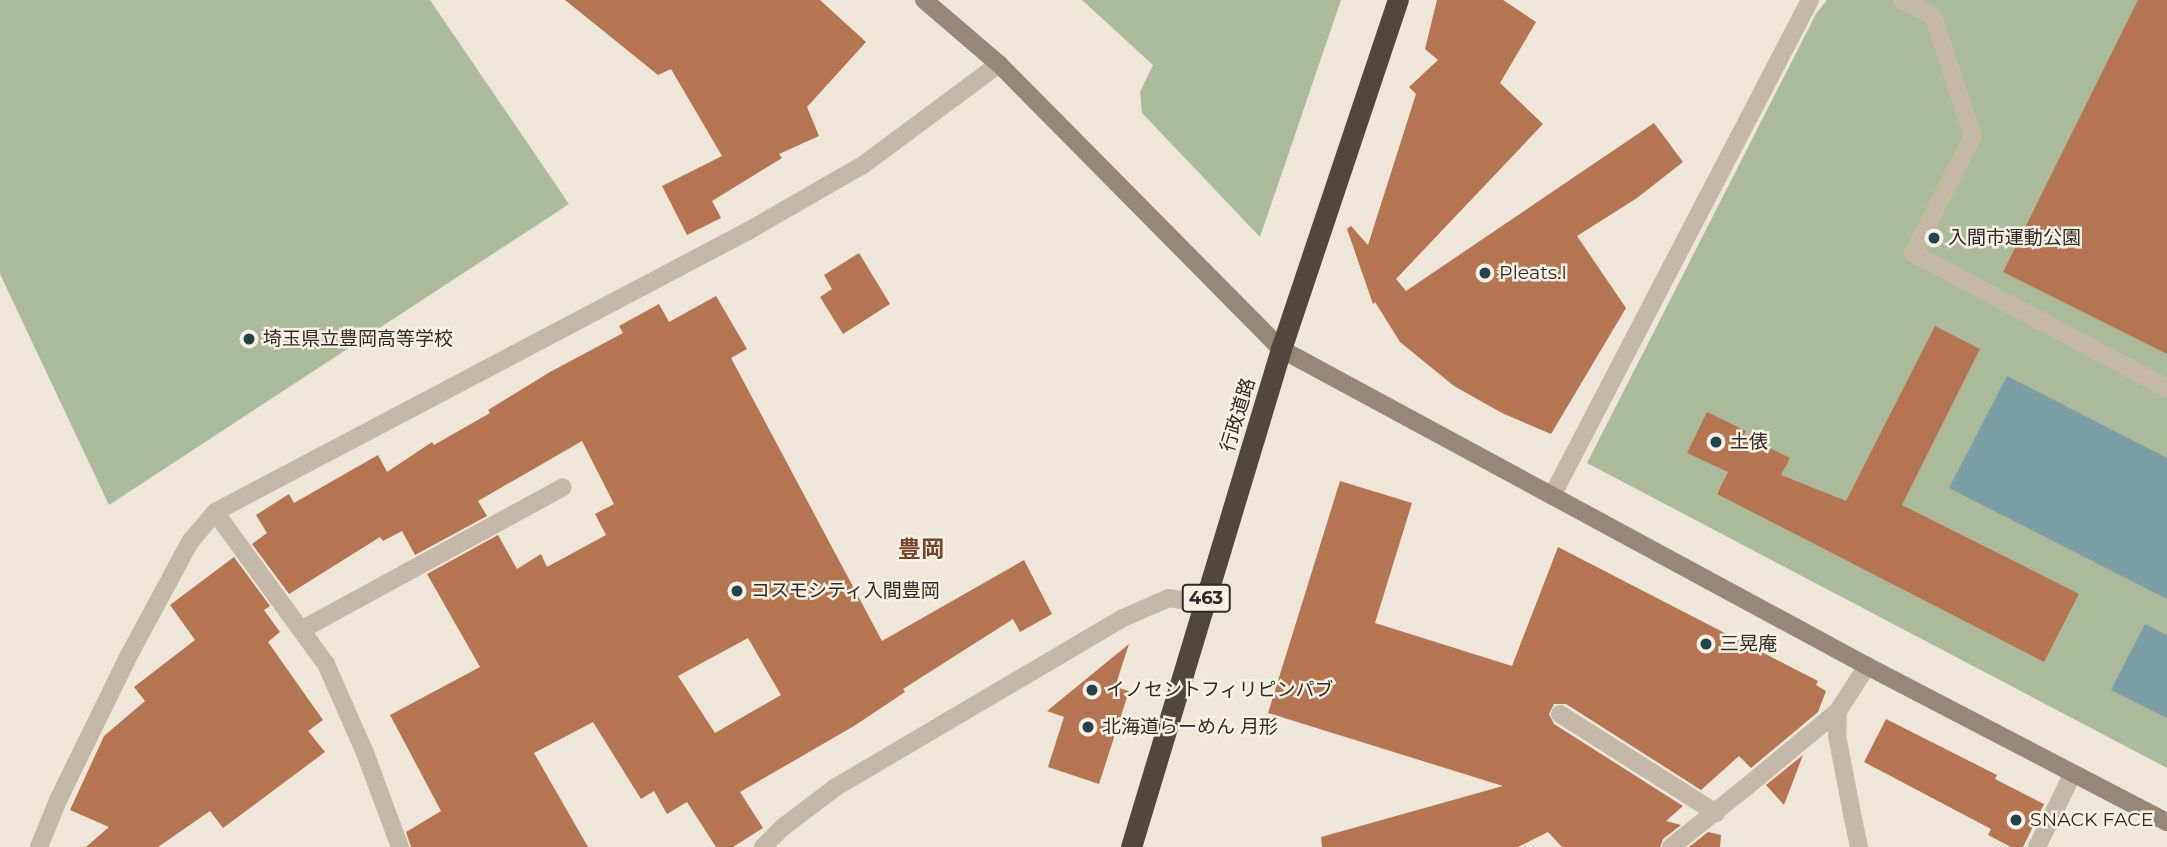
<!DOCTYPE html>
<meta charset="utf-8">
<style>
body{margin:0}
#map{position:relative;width:2167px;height:847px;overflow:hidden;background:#ede6d9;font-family:Montserrat,"Noto Sans JP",sans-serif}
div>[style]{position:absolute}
.green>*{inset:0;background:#acba9c}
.water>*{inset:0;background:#7c9fa6}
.building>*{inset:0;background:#b57550}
.lane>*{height:18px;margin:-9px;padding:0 9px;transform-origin:9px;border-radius:9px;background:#c3b8a7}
.street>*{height:18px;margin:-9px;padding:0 9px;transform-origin:9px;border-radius:9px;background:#c3b8a7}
.secondary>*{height:18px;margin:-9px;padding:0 9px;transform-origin:9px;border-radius:9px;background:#968779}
.highway>*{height:21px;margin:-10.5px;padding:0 10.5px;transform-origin:10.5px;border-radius:10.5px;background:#51473f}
.dots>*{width:19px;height:19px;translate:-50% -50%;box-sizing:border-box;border:4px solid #f6f0e5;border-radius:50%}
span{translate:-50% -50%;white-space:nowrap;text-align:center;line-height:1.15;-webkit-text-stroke:5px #f6f0e5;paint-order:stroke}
.shield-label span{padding:2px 5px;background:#f6f0e5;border:2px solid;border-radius:5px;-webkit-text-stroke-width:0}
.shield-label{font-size:18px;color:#312b27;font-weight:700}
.poi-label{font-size:19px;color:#312b27}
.left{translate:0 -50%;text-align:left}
.street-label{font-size:19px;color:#312b27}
.quarter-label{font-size:23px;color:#75452b;font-weight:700}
</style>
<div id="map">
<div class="green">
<i style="clip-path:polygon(0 0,430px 0,569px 204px,109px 505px,0 274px)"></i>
<i style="clip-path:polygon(1082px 0,1341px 0,1260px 237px,1142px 113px,1140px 92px,1153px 65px)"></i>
<i style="clip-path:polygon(1827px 0,2167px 0,2167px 768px,1587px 463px,1816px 14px)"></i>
</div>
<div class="water">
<i style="clip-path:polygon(2007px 376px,2167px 458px,2167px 599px,1949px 488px)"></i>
<i style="clip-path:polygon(2145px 624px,2167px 635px,2167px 718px,2111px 690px)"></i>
</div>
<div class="building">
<i style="clip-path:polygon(565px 0,820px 0,866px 42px,807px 107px,819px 136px,779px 154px,782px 158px,712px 201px,721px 218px,687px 235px,662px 186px,722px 156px,671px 69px,658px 75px)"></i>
<i style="clip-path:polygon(1437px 0,1503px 0,1536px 22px,1500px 83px,1543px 124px,1396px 279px,1406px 291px,1654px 123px,1683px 162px,1637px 198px,1577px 236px,1626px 308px,1551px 434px,1502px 413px,1454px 386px,1400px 342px,1375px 302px,1373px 304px,1347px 229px,1351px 226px,1368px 245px,1416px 94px,1409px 87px,1438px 60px,1425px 49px)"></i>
<i style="clip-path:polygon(2138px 0,2167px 0,2167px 354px,2003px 272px)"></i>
<i style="clip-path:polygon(859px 253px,890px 304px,843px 334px,820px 297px,832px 289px,824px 275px)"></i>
<i style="clip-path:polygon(evenodd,716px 296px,747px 349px,731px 358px,882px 641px,1024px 560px,1052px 614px,1020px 632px,1013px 619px,903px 689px,905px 692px,854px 726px,740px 792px,763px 828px,733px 847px,716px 847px,687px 802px,667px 814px,654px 791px,641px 799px,593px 722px,534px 753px,588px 847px,411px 847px,406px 832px,441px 811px,390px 715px,480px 667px,427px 574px,498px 535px,517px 569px,541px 554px,547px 567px,606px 535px,595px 514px,614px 504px,582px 441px,478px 501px,487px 516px,415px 555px,402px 531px,383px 541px,380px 537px,289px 594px,252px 544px,267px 533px,256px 515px,289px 494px,294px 503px,378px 455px,387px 472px,432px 442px,434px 445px,490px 413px,488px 410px,550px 372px,623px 333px,619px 326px,659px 304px,669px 322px,716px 296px,748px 638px,781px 695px,715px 733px,678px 676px,748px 638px)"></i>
<i style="clip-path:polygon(1935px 326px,1980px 349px,1902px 505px,2079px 594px,2044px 662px,1717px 494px,1728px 472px,1687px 453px,1707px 412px,1746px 431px,1744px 435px,1790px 458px,1781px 475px,1846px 501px)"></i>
<i style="clip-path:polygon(1340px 481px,1412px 503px,1375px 623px,1512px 666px,1558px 547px,1818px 681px,1816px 685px,1826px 691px,1818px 712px,1751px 768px,1739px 756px,1701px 790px,1566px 704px,1554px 704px,1549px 714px,1554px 724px,1683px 806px,1666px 821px,1681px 825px,1663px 839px,1660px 847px,1562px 847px,1548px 832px,1518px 847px,1322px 847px,1321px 837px,1503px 786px,1268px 713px)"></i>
<i style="clip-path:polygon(234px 557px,270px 606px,264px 610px,280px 632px,268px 642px,323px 720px,308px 731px,325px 752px,223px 828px,210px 811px,158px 847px,86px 847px,109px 827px,70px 810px,104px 736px,145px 701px,134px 687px,195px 640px,170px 605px)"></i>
<i style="clip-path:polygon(1129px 644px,1115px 687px,1129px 691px,1099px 784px,1048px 767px,1064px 717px,1047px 711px)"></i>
<i style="clip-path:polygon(1886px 719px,1997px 775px,1995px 779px,2044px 804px,2023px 847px,2011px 847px,1988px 835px,1991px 829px,1864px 762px)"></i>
<i style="clip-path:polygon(1803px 755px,1784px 805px,1766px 785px)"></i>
<i style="clip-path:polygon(1708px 832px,1721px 835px,1720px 847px,1689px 847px)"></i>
</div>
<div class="lane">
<i style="left:1902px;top:0;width:35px;rotate:27deg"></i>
<i style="left:1933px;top:16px;width:126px;rotate:71.6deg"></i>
<i style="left:1973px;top:136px;width:131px;rotate:117.1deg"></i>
<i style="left:1913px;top:253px;width:288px;rotate:28deg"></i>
<i style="left:1552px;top:496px;width:559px;rotate:-62.52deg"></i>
<i style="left:301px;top:630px;width:298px;rotate:-28.6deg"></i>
<i style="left:1838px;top:711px;width:24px;rotate:92deg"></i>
<i style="left:1837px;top:735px;width:80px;rotate:79.2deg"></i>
<i style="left:1745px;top:788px;width:121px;rotate:-39.6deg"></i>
</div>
<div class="street">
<i style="left:215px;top:512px;width:188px;rotate:53.9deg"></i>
<i style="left:326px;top:664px;width:97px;rotate:66.3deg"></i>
<i style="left:365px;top:753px;width:100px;rotate:69.6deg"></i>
<i style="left:1838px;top:711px;width:54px;rotate:-57.2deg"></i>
<i style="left:1560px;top:714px;width:185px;rotate:32.4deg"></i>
<i style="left:1852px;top:814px;width:34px;rotate:78deg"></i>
<i style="left:39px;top:847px;width:53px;rotate:-67.8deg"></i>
<i style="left:59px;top:798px;width:157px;rotate:-63.9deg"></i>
<i style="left:128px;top:657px;width:131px;rotate:-61.7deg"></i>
<i style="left:190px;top:542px;width:39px;rotate:-50deg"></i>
<i style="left:215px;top:512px;width:603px;rotate:-27.8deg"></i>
<i style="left:748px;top:231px;width:133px;rotate:-29.9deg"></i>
<i style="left:863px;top:165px;width:169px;rotate:-36.6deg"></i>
<i style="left:763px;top:847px;width:28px;rotate:-45deg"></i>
<i style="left:783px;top:827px;width:66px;rotate:-37deg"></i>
<i style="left:836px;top:787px;width:333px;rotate:-30.5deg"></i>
<i style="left:1123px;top:618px;width:50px;rotate:-23.5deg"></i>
<i style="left:1169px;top:598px;width:36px;rotate:9deg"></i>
<i style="left:1671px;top:847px;width:95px;rotate:-38.6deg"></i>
<i style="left:2037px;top:847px;width:82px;rotate:-64.1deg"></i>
</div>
<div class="secondary">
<i style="left:924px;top:0;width:99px;rotate:40.5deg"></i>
<i style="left:999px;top:64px;width:401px;rotate:45.3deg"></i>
<i style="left:1281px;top:349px;width:666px;rotate:28.41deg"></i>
<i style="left:1867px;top:666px;width:338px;rotate:27.5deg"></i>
</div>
<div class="highway">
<i style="left:1131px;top:847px;width:520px;rotate:-73.24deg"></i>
<i style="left:1281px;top:349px;width:368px;rotate:-71.5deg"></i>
</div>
<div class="dots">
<i style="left:1934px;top:238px;background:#22454d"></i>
<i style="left:1485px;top:273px;background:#22454d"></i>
<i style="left:249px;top:339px;background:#22454d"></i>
<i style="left:1716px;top:442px;background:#22454d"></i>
<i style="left:737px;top:591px;background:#22454d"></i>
<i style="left:1706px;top:644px;background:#22454d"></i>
<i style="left:1092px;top:690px;background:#22454d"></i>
<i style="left:1088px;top:727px;background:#22454d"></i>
<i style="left:2016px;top:820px;background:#22454d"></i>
</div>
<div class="shield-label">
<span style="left:1206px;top:598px">463</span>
</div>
<div class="poi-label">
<span class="left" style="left:1948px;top:238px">入間市運動公園</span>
<span class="left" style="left:1499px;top:273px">Pleats.I</span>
<span class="left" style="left:263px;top:339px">埼玉県立豊岡高等学校</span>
<span class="left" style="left:1730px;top:442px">土俵</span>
<span class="left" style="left:751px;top:591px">コスモシティ入間豊岡</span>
<span class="left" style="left:1720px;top:644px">三晃庵</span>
<span class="left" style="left:1106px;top:690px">イノセントフィリピンパブ</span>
<span class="left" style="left:1102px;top:727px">北海道らーめん 月形</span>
<span class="left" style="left:2030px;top:820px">SNACK FACE</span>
</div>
<div class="street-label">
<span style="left:1238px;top:415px;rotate:-73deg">行政道路</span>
</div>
<div class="quarter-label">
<span style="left:921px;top:549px">豊岡</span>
</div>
</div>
